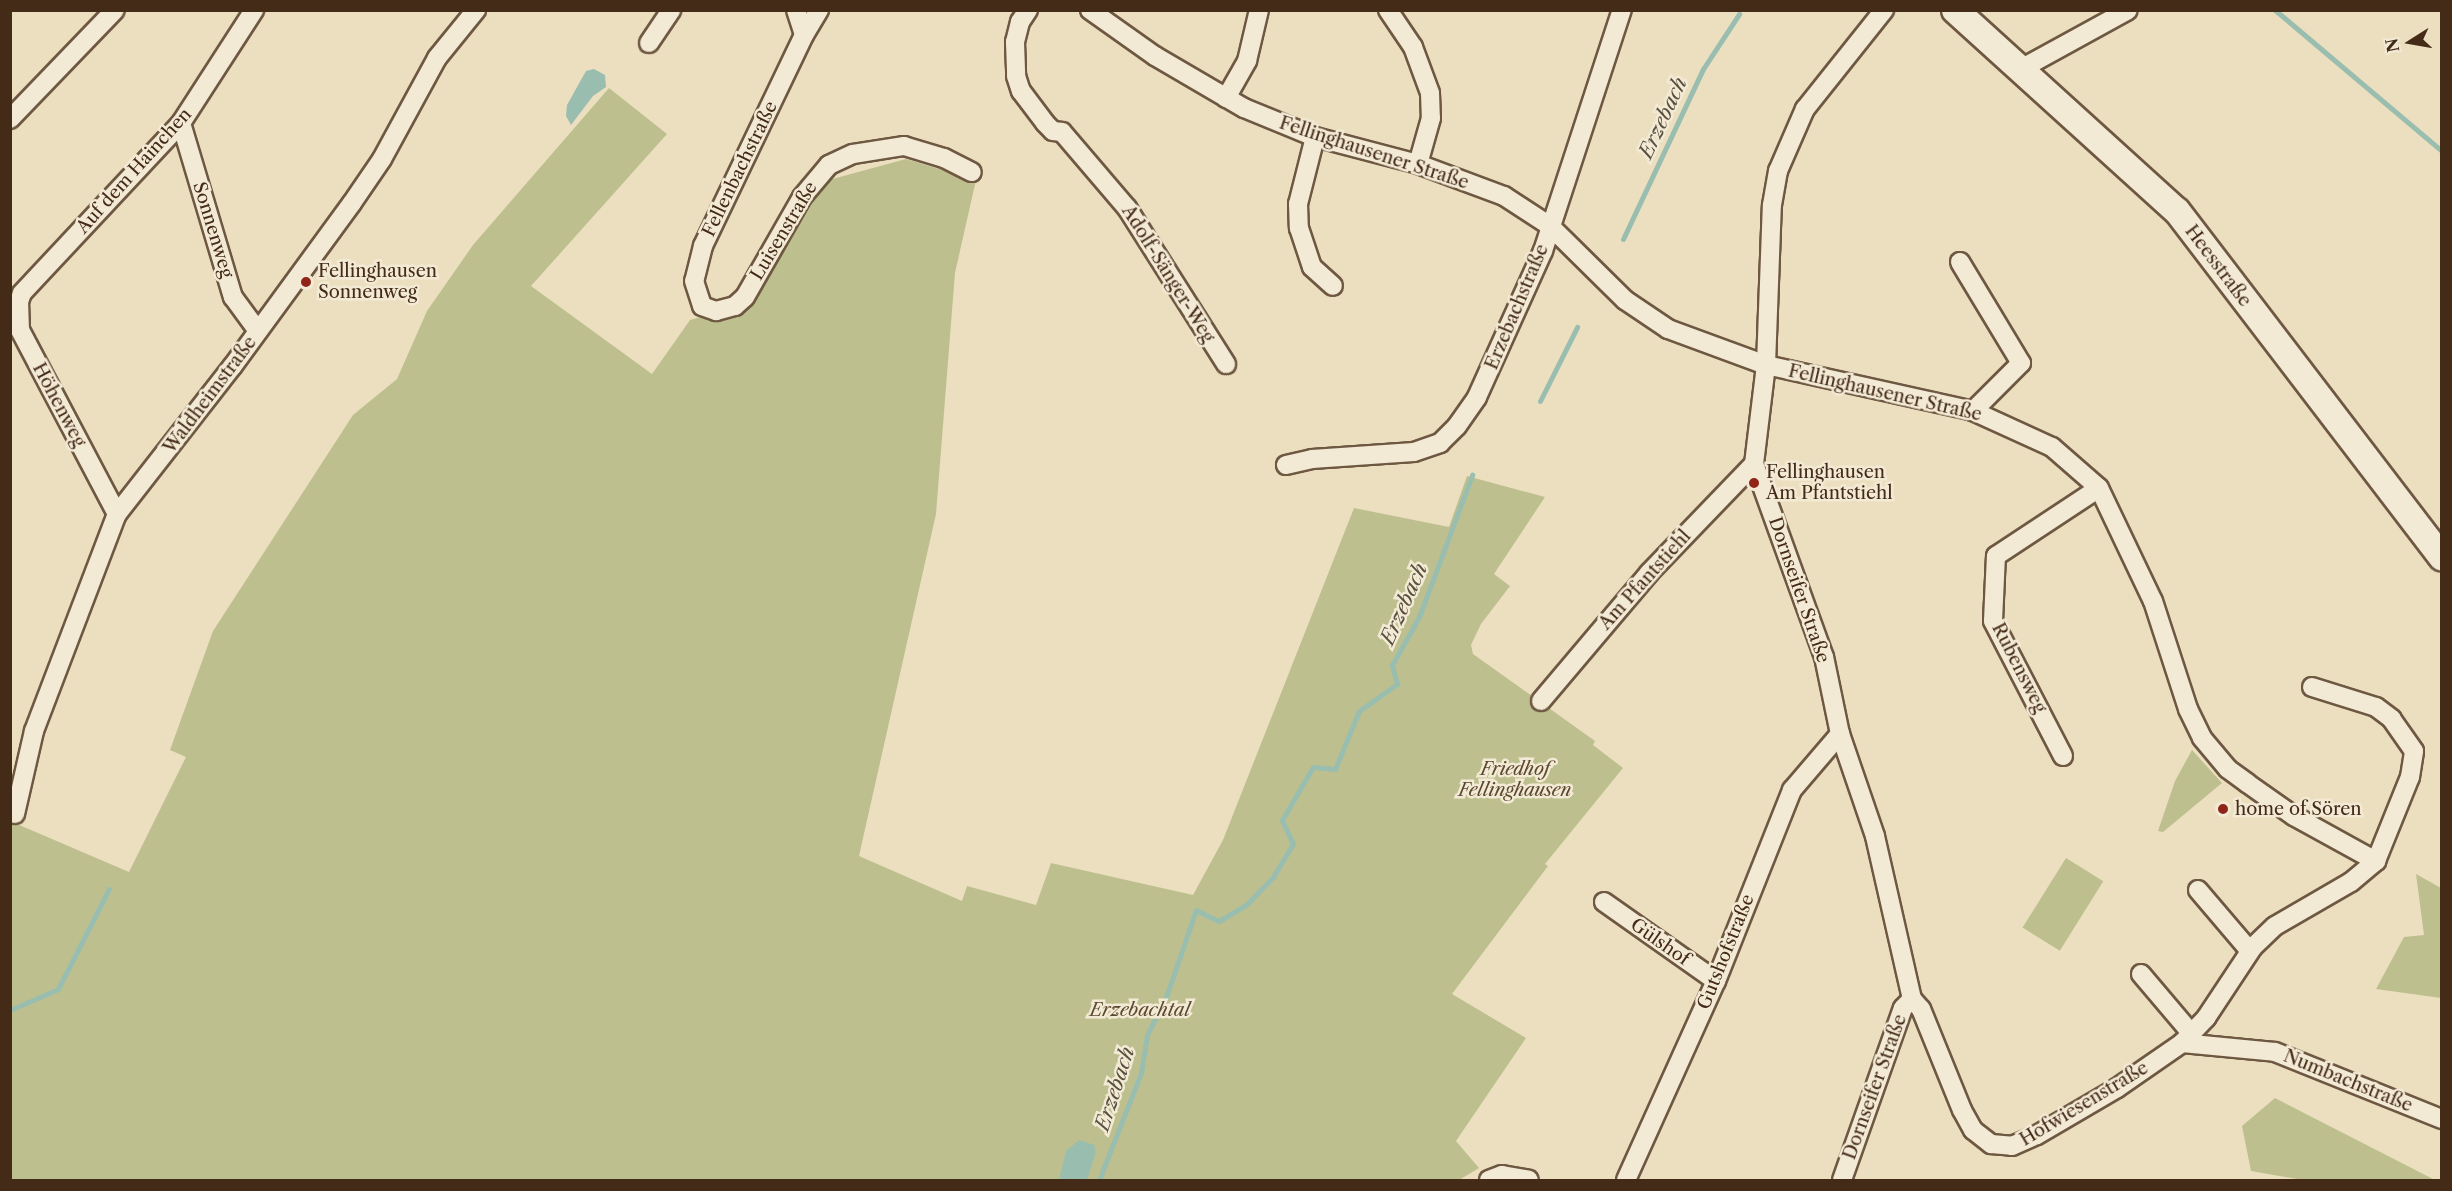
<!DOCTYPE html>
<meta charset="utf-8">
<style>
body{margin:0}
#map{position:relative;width:2452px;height:1191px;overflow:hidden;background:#ecdfbf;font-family:"Libre Caslon Text",serif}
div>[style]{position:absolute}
.green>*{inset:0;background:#bdc08e;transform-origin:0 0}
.water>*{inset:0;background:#99bdaf}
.stream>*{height:5px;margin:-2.5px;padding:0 2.5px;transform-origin:2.5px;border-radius:2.5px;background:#99bdaf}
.roads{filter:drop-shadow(2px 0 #6e5842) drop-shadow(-2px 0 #6e5842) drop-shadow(0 2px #6e5842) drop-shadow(0 -2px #6e5842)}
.minor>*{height:18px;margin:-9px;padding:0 9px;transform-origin:9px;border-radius:9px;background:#f3ead5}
.secondary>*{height:26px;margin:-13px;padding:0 13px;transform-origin:13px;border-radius:13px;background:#f3ead5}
.dots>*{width:16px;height:16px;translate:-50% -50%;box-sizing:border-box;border:3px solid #f3ead5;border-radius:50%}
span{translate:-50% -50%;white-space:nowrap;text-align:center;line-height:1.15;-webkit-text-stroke:5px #f3ead5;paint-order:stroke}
.street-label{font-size:18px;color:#442b18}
.poi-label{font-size:18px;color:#442b18}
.left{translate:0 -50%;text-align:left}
.park-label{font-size:18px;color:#5c4930;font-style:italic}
.water-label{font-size:20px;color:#59503e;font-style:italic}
.frame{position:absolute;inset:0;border:12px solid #442b18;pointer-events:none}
.north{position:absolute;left:2380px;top:12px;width:60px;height:60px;-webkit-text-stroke:4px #f3ead5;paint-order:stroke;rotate:259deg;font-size:16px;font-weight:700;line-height:24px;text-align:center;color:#442b18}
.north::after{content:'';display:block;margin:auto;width:21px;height:27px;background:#442b18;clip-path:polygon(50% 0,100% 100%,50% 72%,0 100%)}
</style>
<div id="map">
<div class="green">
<i style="clip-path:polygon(609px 88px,667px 134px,531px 286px,652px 374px,690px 320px,724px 310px,825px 181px,906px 159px,976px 180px,955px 273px,936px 514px,859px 856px,962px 901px,967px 886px,1036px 905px,1051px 863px,1193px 895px,1223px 840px,1354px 508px,1449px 527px,1467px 476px,1545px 497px,1494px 574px,1510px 586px,1481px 624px,1471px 645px,1473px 654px,1595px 741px,1593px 745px,1623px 768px,1545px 864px,1548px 866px,1452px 994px,1526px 1038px,1456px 1141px,1479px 1168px,1459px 1180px,11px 1180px,10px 821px,129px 872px,186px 757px,170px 750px,213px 631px,353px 415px,397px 379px,427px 311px,473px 245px)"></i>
<i style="clip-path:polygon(2192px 750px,2222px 783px,2163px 832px,2158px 831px,2175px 781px)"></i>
<i style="left:2066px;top:858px;width:44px;height:82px;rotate:32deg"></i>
<i style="clip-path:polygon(2416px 874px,2441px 888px,2441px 998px,2376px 989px,2404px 937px,2424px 935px)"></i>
<i style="clip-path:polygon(2275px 1098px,2435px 1180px,2303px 1180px,2251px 1171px,2242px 1126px)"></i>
</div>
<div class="water">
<i style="clip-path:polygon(594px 69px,605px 75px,606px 87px,593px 96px,571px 125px,566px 116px,567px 105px,586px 71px)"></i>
<i style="clip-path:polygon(1079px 1140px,1094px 1145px,1096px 1152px,1087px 1180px,1059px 1180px,1066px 1151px)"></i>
</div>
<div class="stream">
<i style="left:2275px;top:10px;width:219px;rotate:40.2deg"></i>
<i style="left:1623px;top:239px;width:188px;rotate:-64.8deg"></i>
<i style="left:1703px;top:69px;width:66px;rotate:-56.8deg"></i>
<i style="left:1540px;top:401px;width:83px;rotate:-63.4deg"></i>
<i style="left:10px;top:1010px;width:52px;rotate:-23.6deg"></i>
<i style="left:58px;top:989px;width:112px;rotate:-63deg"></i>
<i style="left:1099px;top:1180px;width:115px;rotate:-68.6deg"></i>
<i style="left:1141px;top:1073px;width:38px;rotate:-81deg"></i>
<i style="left:1147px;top:1035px;width:42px;rotate:-63.4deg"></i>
<i style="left:1166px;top:997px;width:92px;rotate:-71deg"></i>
<i style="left:1196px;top:910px;width:25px;rotate:26deg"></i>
<i style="left:1219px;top:921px;width:31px;rotate:-31deg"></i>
<i style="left:1246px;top:905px;width:39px;rotate:-46deg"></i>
<i style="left:1273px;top:877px;width:39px;rotate:-59deg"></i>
<i style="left:1293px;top:844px;width:26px;rotate:-115deg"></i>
<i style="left:1282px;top:820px;width:61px;rotate:-59.7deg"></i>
<i style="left:1313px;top:767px;width:22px;rotate:5deg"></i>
<i style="left:1335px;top:769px;width:63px;rotate:-67.5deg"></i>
<i style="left:1359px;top:711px;width:47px;rotate:-35.4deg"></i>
<i style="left:1397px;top:684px;width:20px;rotate:-105deg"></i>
<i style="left:1392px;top:665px;width:55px;rotate:-60.6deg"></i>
<i style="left:1419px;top:617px;width:152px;rotate:-69.5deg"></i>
</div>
<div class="roads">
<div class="minor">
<i style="left:796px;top:10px;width:26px;rotate:72deg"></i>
<i style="left:804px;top:35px;width:29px;rotate:-59deg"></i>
<i style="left:1028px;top:10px;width:14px;rotate:124deg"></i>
<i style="left:1020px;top:22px;width:21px;rotate:104deg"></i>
<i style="left:1015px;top:42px;width:34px;rotate:88deg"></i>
<i style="left:1016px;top:76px;width:16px;rotate:72deg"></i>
<i style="left:1021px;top:91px;width:40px;rotate:53deg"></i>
<i style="left:1045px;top:123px;width:11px;rotate:45deg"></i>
<i style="left:1053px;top:131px;width:9px;rotate:6deg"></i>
<i style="left:1062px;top:132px;width:100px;rotate:49.5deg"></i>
<i style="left:1127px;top:208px;width:185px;rotate:57.6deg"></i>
<i style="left:1090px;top:10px;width:80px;rotate:35.3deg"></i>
<i style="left:1155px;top:56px;width:103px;rotate:30.3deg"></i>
<i style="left:1244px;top:108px;width:77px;rotate:22.2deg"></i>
<i style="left:1315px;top:137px;width:106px;rotate:14.7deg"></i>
<i style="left:1418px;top:164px;width:92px;rotate:20.4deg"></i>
<i style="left:1504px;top:196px;width:55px;rotate:33.1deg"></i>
<i style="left:1550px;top:226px;width:105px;rotate:44.6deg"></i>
<i style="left:1625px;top:300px;width:52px;rotate:34deg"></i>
<i style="left:1668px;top:329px;width:104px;rotate:20.2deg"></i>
<i style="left:1766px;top:365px;width:212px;rotate:12.5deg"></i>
<i style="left:1973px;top:411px;width:87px;rotate:24.5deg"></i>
<i style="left:2052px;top:447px;width:62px;rotate:41.1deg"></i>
<i style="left:2099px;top:488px;width:125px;rotate:64.5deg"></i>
<i style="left:2153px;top:601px;width:114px;rotate:72deg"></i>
<i style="left:2188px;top:709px;width:32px;rotate:64deg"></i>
<i style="left:2202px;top:738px;width:40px;rotate:50deg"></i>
<i style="left:2228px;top:769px;width:24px;rotate:36deg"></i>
<i style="left:2247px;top:783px;width:57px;rotate:35.1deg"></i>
<i style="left:2294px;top:816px;width:94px;rotate:28.8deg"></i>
<i style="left:1388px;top:10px;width:45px;rotate:56deg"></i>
<i style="left:1413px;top:47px;width:49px;rotate:69.7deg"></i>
<i style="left:1430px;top:93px;width:25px;rotate:88deg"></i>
<i style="left:1431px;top:118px;width:48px;rotate:105.8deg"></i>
<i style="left:804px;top:35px;width:234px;rotate:115.6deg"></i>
<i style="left:703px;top:246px;width:36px;rotate:104deg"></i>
<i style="left:694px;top:281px;width:26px;rotate:72deg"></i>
<i style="left:702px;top:306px;width:15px;rotate:20deg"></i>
<i style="left:716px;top:311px;width:20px;rotate:-15deg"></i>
<i style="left:735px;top:306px;width:13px;rotate:-42deg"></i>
<i style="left:745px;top:297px;width:115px;rotate:-60.3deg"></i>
<i style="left:802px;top:197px;width:42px;rotate:-49.8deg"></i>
<i style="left:829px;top:165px;width:26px;rotate:-25deg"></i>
<i style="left:853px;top:154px;width:52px;rotate:-8.9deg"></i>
<i style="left:904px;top:146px;width:42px;rotate:16.7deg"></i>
<i style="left:944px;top:158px;width:31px;rotate:27deg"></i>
<i style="left:649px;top:43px;width:40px;rotate:-56deg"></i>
<i style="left:2019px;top:70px;width:124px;rotate:-28.8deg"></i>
<i style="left:1226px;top:98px;width:43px;rotate:-60.4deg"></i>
<i style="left:1247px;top:61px;width:52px;rotate:-76.8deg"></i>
<i style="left:10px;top:119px;width:151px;rotate:-46.1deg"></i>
<i style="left:181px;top:123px;width:182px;rotate:73.4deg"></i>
<i style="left:233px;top:297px;width:42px;rotate:53.7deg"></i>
<i style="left:1315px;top:137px;width:69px;rotate:104.2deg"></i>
<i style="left:1298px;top:204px;width:24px;rotate:88deg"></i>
<i style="left:1299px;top:228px;width:41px;rotate:71.6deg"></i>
<i style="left:1312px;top:267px;width:28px;rotate:42deg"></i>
<i style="left:1960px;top:262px;width:118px;rotate:58.9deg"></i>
<i style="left:2021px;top:363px;width:68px;rotate:135deg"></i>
<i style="left:1286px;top:465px;width:27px;rotate:-13deg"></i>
<i style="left:1312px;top:459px;width:102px;rotate:-3.9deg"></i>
<i style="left:1414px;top:452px;width:28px;rotate:-19deg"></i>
<i style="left:1440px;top:443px;width:24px;rotate:-45deg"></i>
<i style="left:1457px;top:426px;width:35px;rotate:-55deg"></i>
<i style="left:1477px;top:397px;width:160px;rotate:-65.7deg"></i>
<i style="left:1543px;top:251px;width:254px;rotate:-71.9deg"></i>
<i style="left:117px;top:514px;width:208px;rotate:-117.8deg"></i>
<i style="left:20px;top:330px;width:28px;rotate:-92deg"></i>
<i style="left:19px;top:302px;width:9px;rotate:-72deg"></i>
<i style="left:22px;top:293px;width:233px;rotate:-46.9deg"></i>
<i style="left:181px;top:123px;width:135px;rotate:-57.1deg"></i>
<i style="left:1541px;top:701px;width:167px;rotate:-49.8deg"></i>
<i style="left:1649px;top:573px;width:151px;rotate:-46.1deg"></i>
<i style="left:2063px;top:756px;width:152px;rotate:-117.4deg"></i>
<i style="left:1993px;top:621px;width:65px;rotate:-87.4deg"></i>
<i style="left:1996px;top:556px;width:123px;rotate:-33.4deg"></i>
<i style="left:15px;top:814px;width:85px;rotate:-77.1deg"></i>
<i style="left:34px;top:731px;width:232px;rotate:-69.1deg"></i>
<i style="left:117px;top:514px;width:187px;rotate:-52deg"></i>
<i style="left:232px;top:367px;width:203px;rotate:-53.8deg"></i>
<i style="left:352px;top:203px;width:53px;rotate:-55.7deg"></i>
<i style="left:382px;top:159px;width:115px;rotate:-61.4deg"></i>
<i style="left:437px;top:58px;width:62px;rotate:-50.9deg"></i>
<i style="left:2198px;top:890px;width:80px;rotate:49.6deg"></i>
<i style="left:1604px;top:902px;width:137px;rotate:35.2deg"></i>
<i style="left:2141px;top:974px;width:77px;rotate:49.7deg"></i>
<i style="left:1912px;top:999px;width:13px;rotate:48deg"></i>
<i style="left:1921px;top:1009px;width:109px;rotate:67.9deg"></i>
<i style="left:1962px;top:1110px;width:23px;rotate:61deg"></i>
<i style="left:1973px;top:1130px;width:23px;rotate:38deg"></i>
<i style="left:1991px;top:1144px;width:21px;rotate:5deg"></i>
<i style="left:2012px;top:1146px;width:27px;rotate:-24deg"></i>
<i style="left:2037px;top:1135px;width:93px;rotate:-30.4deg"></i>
<i style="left:2117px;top:1088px;width:79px;rotate:-34.7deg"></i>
<i style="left:2182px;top:1043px;width:35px;rotate:-46deg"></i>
<i style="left:2206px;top:1018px;width:85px;rotate:-56.5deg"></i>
<i style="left:2253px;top:947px;width:30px;rotate:-44deg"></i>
<i style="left:2275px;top:926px;width:88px;rotate:-30.1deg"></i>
<i style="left:2351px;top:882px;width:33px;rotate:-40deg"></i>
<i style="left:2376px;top:861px;width:91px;rotate:-68deg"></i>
<i style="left:2410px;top:777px;width:26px;rotate:-81deg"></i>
<i style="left:2414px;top:751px;width:39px;rotate:-125deg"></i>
<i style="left:2392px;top:719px;width:20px;rotate:-143deg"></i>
<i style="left:2376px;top:707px;width:67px;rotate:-162.6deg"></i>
<i style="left:2182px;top:1043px;width:93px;rotate:5.5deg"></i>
<i style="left:2275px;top:1052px;width:180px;rotate:21.9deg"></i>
<i style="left:1489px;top:1180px;width:14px;rotate:-21deg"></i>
<i style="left:1502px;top:1175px;width:27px;rotate:10deg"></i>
<i style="left:1626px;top:1180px;width:218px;rotate:-65.7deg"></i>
<i style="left:1716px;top:981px;width:206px;rotate:-68.3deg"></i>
<i style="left:1792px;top:790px;width:74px;rotate:-49.4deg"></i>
<i style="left:1842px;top:1180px;width:182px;rotate:-70.5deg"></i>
<i style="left:1903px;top:1008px;width:13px;rotate:-45deg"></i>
<i style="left:1912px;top:999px;width:167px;rotate:-102.8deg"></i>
<i style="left:1875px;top:836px;width:108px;rotate:-108.9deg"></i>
<i style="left:1840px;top:734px;width:79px;rotate:-101.7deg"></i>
<i style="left:1824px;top:657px;width:205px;rotate:-109.9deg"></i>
<i style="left:1754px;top:464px;width:100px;rotate:-83.1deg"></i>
<i style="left:1766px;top:365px;width:160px;rotate:-87.9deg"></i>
<i style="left:1772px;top:205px;width:35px;rotate:-80deg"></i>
<i style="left:1778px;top:171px;width:68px;rotate:-66.5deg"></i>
<i style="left:1805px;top:109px;width:127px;rotate:-51.4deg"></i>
</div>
<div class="secondary">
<i style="left:1955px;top:10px;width:299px;rotate:42.2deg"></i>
<i style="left:2177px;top:211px;width:436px;rotate:52.6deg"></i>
</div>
</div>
<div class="dots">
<i style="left:306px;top:282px;background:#8f2418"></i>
<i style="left:1754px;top:483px;background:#8f2418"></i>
<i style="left:2223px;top:809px;background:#8f2418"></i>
</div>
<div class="street-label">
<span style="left:1374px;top:153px;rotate:18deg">Fellinghausener Straße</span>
<span style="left:740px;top:169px;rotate:-64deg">Fellenbachstraße</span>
<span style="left:134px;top:171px;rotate:-48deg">Auf dem Hainchen</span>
<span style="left:213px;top:230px;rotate:73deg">Sonnenweg</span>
<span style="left:784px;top:231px;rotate:-59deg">Luisenstraße</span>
<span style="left:2218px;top:266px;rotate:53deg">Heesstraße</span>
<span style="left:1168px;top:274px;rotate:58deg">Adolf-Sänger-Weg</span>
<span style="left:1517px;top:307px;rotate:-67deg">Erzebachstraße</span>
<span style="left:1885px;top:393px;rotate:13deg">Fellinghausener Straße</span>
<span style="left:210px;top:395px;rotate:-53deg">Waldheimstraße</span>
<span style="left:59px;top:405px;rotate:62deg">Höhenweg</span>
<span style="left:1645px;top:580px;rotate:-48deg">Am Pfantstiehl</span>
<span style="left:1799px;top:590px;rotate:71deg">Dornseifer Straße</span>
<span style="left:2019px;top:668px;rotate:63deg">Rubensweg</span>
<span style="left:1660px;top:942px;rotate:35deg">Gülshof</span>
<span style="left:1726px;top:952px;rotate:-68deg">Gutshofstraße</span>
<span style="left:2348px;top:1081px;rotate:22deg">Numbachstraße</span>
<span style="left:1875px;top:1087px;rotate:-70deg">Dornseifer Straße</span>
<span style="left:2084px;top:1104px;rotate:-31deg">Hofwiesenstraße</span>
</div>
<div class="poi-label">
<span class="left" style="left:318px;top:282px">Fellinghausen<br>Sonnenweg</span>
<span class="left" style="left:1766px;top:483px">Fellinghausen<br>Am Pfantstiehl</span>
<span class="left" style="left:2235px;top:809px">home of Sören</span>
</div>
<div class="park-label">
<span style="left:1515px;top:780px">Friedhof<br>Fellinghausen</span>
<span style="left:1140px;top:1010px">Erzebachtal</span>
</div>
<div class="water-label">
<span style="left:1663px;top:118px;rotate:-65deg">Erzebach</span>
<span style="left:1404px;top:604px;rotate:-66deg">Erzebach</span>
<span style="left:1115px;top:1089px;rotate:-72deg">Erzebach</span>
</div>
<div class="frame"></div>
<div class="north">N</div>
</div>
